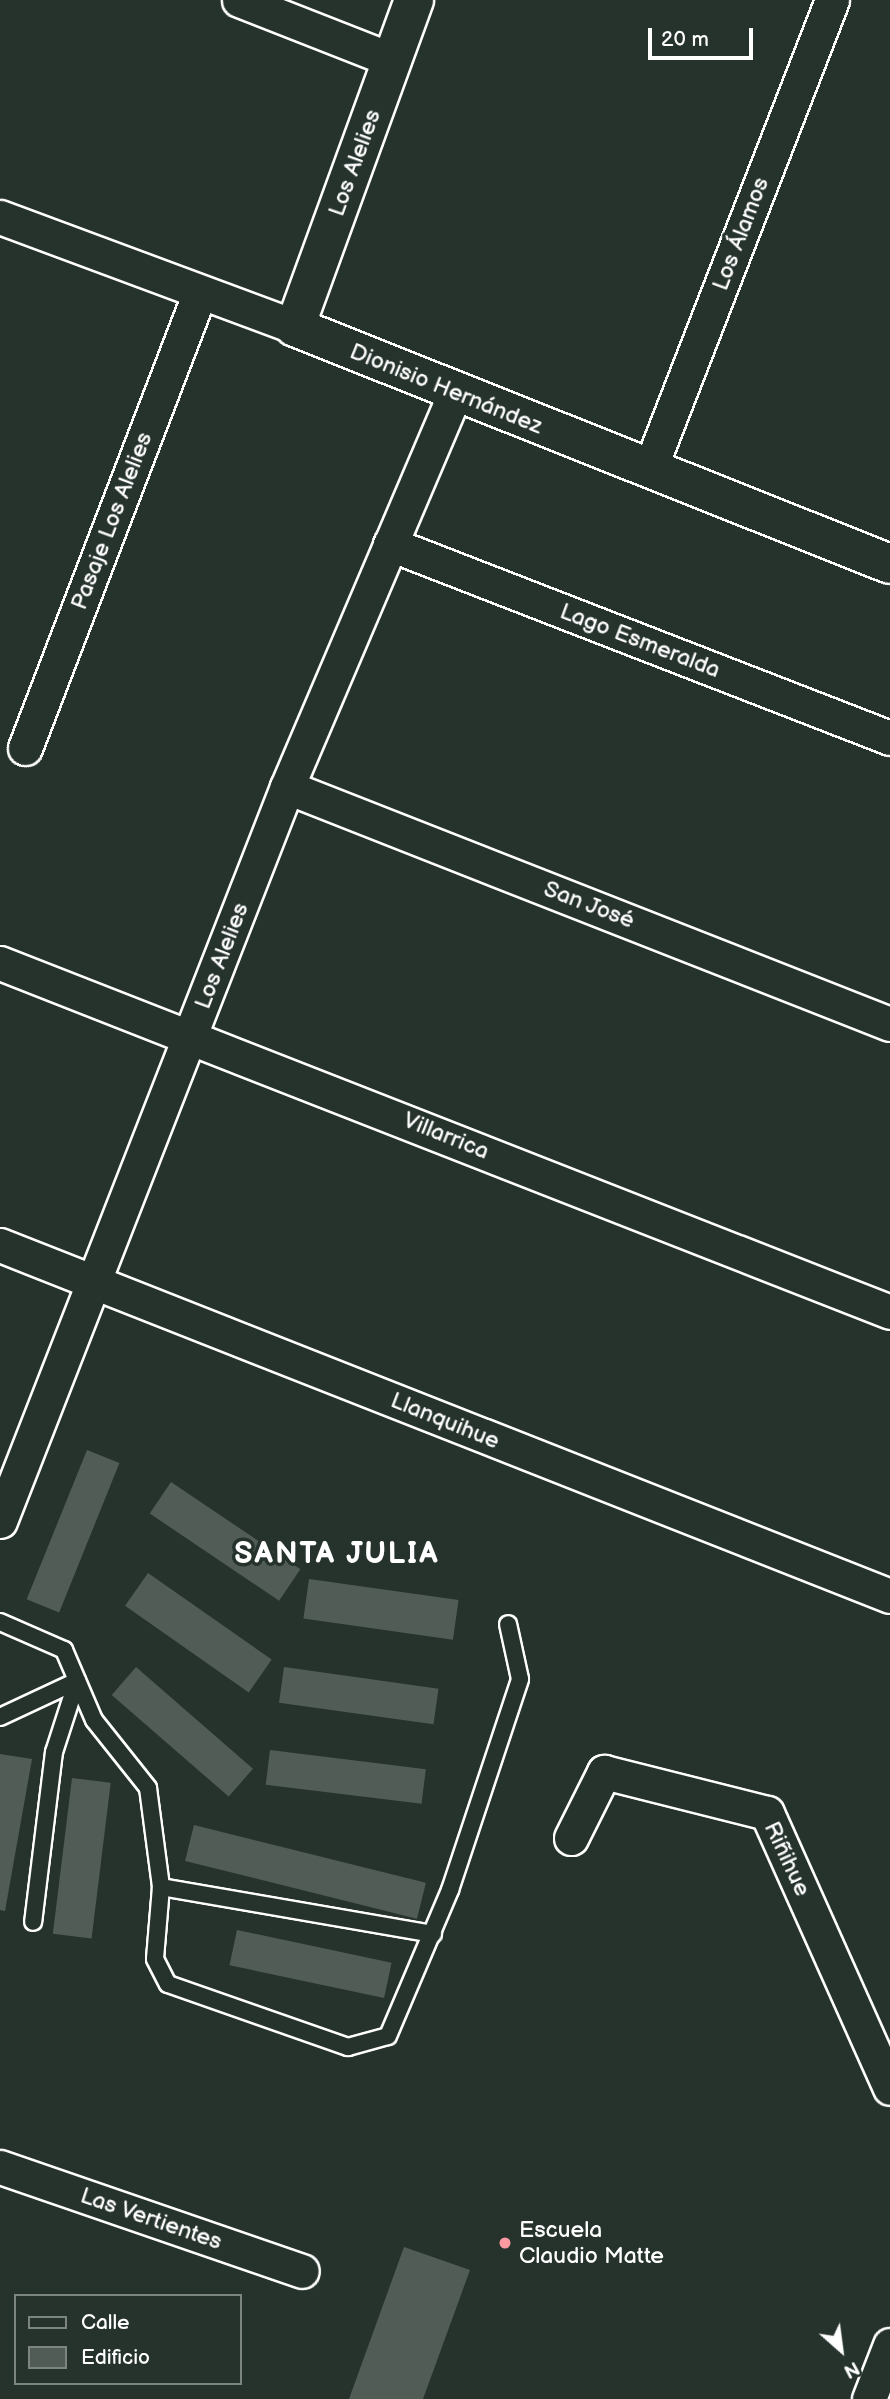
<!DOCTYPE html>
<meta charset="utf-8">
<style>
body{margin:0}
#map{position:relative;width:890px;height:2399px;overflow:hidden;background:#26332d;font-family:"Balsamiq Sans",sans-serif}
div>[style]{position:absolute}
.building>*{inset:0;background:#515c57;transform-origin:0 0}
.roads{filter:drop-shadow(2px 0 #fff) drop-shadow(-2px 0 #fff) drop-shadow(0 2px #fff) drop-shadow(0 -2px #fff)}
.lane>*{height:16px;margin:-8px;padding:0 8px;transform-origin:8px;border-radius:8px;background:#26332d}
.street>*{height:33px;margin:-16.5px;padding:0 16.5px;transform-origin:16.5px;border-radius:16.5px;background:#26332d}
.secondary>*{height:38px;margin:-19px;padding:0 19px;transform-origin:19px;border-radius:19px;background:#26332d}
.dots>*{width:19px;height:19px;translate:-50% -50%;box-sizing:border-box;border:4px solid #26332d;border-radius:50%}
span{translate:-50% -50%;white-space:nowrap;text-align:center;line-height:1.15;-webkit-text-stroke:7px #26332d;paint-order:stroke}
.street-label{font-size:23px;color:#fff}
.poi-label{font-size:23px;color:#fff}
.left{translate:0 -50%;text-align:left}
.district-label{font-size:30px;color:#fff;font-weight:700;letter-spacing:2px}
.legend{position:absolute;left:14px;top:2294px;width:228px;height:91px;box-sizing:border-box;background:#26332d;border:2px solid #7d8581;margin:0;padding:9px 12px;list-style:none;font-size:21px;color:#fff}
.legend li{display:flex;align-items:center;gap:14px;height:35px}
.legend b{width:35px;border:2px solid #7d8581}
.north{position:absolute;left:806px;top:2315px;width:70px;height:70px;-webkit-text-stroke:5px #26332d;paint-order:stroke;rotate:152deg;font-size:19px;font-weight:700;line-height:28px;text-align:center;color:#fff}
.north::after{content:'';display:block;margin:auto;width:24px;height:32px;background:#fff;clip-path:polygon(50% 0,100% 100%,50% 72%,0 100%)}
.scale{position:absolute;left:648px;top:28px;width:105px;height:32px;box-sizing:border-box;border:4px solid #fff;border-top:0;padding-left:9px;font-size:21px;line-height:24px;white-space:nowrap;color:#fff;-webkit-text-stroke:5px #26332d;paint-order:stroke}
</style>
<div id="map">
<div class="building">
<i style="left:87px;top:1450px;width:35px;height:161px;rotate:22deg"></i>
<i style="left:171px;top:1482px;width:156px;height:38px;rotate:34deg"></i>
<i style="left:148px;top:1573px;width:151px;height:40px;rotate:35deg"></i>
<i style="left:309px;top:1579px;width:151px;height:40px;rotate:8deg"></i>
<i style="left:136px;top:1667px;width:155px;height:37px;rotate:41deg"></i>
<i style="left:284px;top:1667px;width:156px;height:36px;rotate:8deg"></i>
<i style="left:270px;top:1750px;width:157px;height:35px;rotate:7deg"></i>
<i style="clip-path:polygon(0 1754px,32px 1759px,5px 1911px,0 1910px)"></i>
<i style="left:72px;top:1778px;width:39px;height:157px;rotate:7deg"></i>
<i style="left:194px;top:1825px;width:239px;height:37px;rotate:14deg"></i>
<i style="left:237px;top:1930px;width:158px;height:36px;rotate:12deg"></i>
<i style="clip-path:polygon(404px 2247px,470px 2270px,423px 2399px,349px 2399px)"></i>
</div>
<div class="roads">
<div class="lane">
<i style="left:0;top:1622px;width:70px;rotate:23.6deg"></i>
<i style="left:64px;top:1650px;width:76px;rotate:66.8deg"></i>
<i style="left:94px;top:1720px;width:87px;rotate:51.5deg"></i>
<i style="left:148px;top:1788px;width:100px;rotate:82.5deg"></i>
<i style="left:161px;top:1887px;width:72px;rotate:94.8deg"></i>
<i style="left:155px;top:1959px;width:28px;rotate:63deg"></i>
<i style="left:168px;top:1984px;width:191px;rotate:19.3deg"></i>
<i style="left:348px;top:2047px;width:41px;rotate:-15.4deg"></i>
<i style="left:388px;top:2036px;width:159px;rotate:-67deg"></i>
<i style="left:450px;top:1890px;width:222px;rotate:-71.6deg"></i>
<i style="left:520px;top:1679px;width:56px;rotate:-102.3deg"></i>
<i style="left:0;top:1717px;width:85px;rotate:-25.1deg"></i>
<i style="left:77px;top:1681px;width:75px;rotate:107.9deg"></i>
<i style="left:54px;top:1752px;width:171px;rotate:97deg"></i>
<i style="left:161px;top:1887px;width:276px;rotate:9.8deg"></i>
</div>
<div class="street">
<i style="left:239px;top:0;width:164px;rotate:21.4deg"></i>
<i style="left:0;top:217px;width:315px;rotate:20.4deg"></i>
<i style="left:650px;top:468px;width:502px;rotate:-68.75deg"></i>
<i style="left:390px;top:544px;width:536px;rotate:21.21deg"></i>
<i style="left:25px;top:748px;width:487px;rotate:-69deg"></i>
<i style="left:287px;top:787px;width:648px;rotate:21.46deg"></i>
<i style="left:0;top:963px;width:956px;rotate:21.41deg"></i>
<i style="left:0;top:1245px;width:957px;rotate:21.52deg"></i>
<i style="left:0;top:1521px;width:788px;rotate:-68.64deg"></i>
<i style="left:287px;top:787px;width:426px;rotate:-66.9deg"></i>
<i style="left:571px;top:1838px;width:74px;rotate:-63.4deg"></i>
<i style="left:604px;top:1772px;width:168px;rotate:14.1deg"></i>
<i style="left:767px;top:1813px;width:301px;rotate:65.9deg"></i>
<i style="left:0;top:2167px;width:319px;rotate:19deg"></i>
<i style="left:869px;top:2399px;width:58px;rotate:-68.7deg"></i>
</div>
<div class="secondary">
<i style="left:414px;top:0;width:348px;rotate:110deg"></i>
<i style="left:295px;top:327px;width:640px;rotate:21.72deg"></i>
</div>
</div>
<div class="dots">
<i style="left:505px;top:2243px;background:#ff9aa2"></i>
</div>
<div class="street-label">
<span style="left:355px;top:163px;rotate:-70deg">Los Alelies</span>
<span style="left:741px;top:234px;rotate:-69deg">Los Álamos</span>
<span style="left:446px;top:389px;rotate:22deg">Dionisio Hernández</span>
<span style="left:112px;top:521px;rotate:-69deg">Pasaje Los Alelies</span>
<span style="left:640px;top:641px;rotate:21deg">Lago Esmeralda</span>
<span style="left:589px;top:905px;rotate:21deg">San José</span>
<span style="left:222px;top:956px;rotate:-69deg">Los Alelies</span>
<span style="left:446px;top:1136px;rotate:22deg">Villarrica</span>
<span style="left:445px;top:1421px;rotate:22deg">Llanquihue</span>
<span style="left:787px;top:1859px;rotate:65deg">Riñihue</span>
<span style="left:151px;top:2219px;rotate:19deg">Las Vertientes</span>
</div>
<div class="poi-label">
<span class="left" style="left:519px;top:2243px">Escuela<br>Claudio Matte</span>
</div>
<div class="district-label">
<span style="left:337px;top:1554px">SANTA JULIA</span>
</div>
<ul class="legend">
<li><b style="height:9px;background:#26332d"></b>Calle</li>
<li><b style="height:19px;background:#515c57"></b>Edificio</li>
</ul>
<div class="north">N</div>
<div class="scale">20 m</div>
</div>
